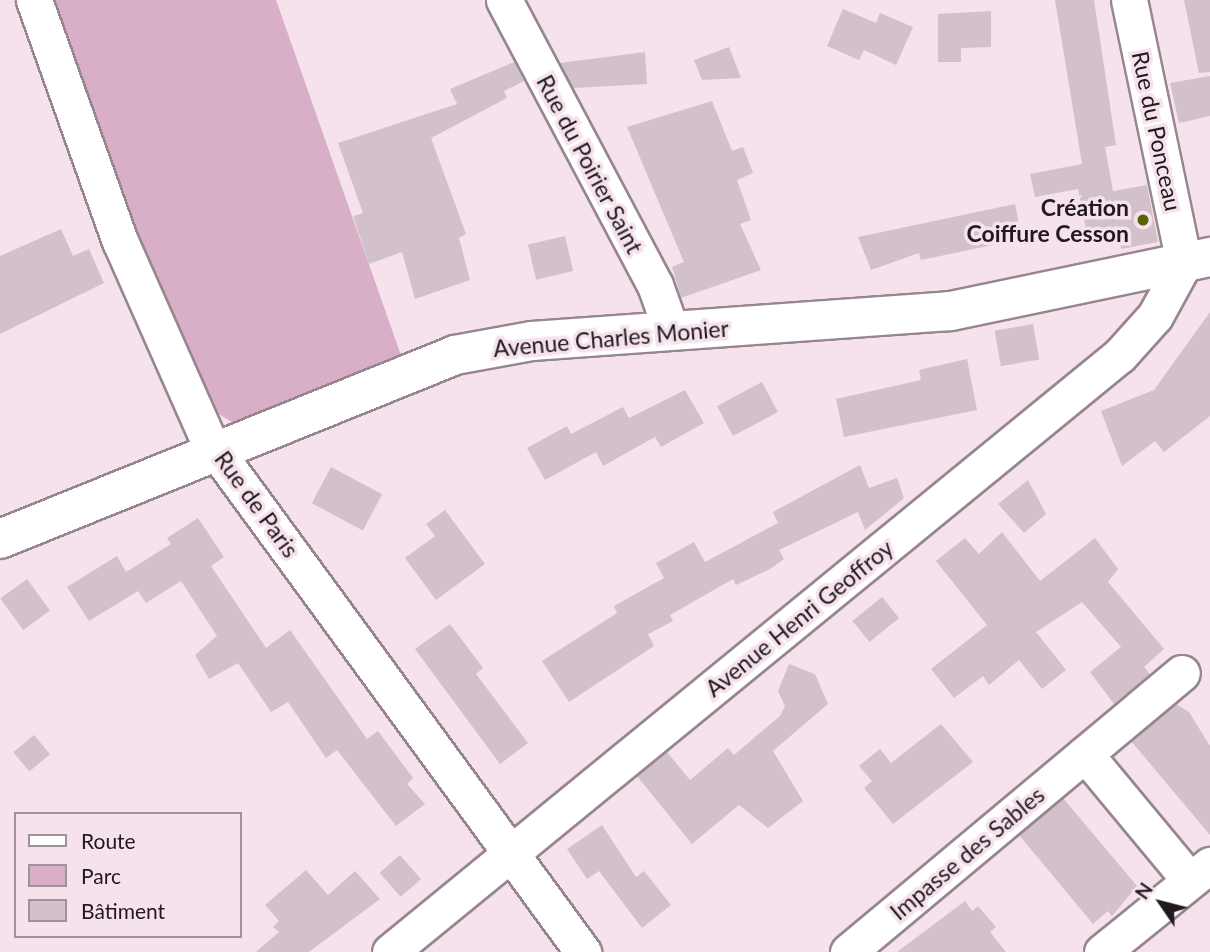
<!DOCTYPE html>
<meta charset="utf-8">
<style>
body{margin:0}
#map{position:relative;width:1210px;height:952px;overflow:hidden;background:#f5e2ec;font-family:Lato,sans-serif}
div>[style]{position:absolute}
.green>*{inset:0;background:#d8afc6}
.building>*{inset:0;background:#d2c0ca;transform-origin:0 0}
.roads{filter:drop-shadow(2px 0 #97868f) drop-shadow(-2px 0 #97868f) drop-shadow(0 2px #97868f) drop-shadow(0 -2px #97868f)}
.street>*{height:35px;margin:-17.5px;padding:0 17.5px;transform-origin:17.5px;border-radius:17.5px;background:#fff}
.secondary>*{height:38px;margin:-19px;padding:0 19px;transform-origin:19px;border-radius:19px;background:#fff}
.dots>*{width:19px;height:19px;translate:-50% -50%;box-sizing:border-box;border:4px solid #f5e2ec;border-radius:50%}
span{translate:-50% -50%;white-space:nowrap;text-align:center;line-height:1.15;-webkit-text-stroke:7px #f5e2ec;paint-order:stroke}
.street-label{font-size:23px;color:#20191d}
.poi-label{font-size:23px;color:#20191d;font-weight:700}
.right{translate:-100% -50%;text-align:right}
.legend{position:absolute;left:14px;top:812px;width:228px;height:126px;box-sizing:border-box;background:#f5e2ec;border:2px solid #a09299;margin:0;padding:9px 12px;list-style:none;font-size:21px;color:#20191d}
.legend li{display:flex;align-items:center;gap:14px;height:35px}
.legend b{width:35px;border:2px solid #a09299}
.north{position:absolute;left:1126px;top:868px;width:70px;height:70px;-webkit-text-stroke:5px #f5e2ec;paint-order:stroke;rotate:305deg;font-size:19px;font-weight:700;line-height:28px;text-align:center;color:#20191d}
.north::after{content:'';display:block;margin:auto;width:24px;height:32px;background:#20191d;clip-path:polygon(50% 0,100% 100%,50% 72%,0 100%)}
</style>
<div id="map">
<div class="green">
<i style="clip-path:polygon(44px 0,276px 0,404px 364px,235px 424px,217px 413px,199px 387px)"></i>
</div>
<div class="building">
<i style="clip-path:polygon(1055px 0,1094px 0,1116px 145px,1105px 147px,1113px 191px,1147px 185px,1158px 242px,1121px 249px,1118px 230px,1088px 239px,1078px 189px,1035px 197px,1030px 174px,1082px 164px)"></i>
<i style="clip-path:polygon(1184px 0,1210px 0,1210px 72px,1199px 73px)"></i>
<i style="clip-path:polygon(843px 9px,876px 23px,880px 13px,913px 27px,896px 65px,864px 50px,859px 60px,827px 46px)"></i>
<i style="clip-path:polygon(991px 11px,991px 47px,961px 48px,961px 62px,938px 62px,938px 14px)"></i>
<i style="clip-path:polygon(729px 47px,741px 78px,702px 80px,694px 60px)"></i>
<i style="clip-path:polygon(645px 52px,647px 84px,573px 88px,560px 63px)"></i>
<i style="clip-path:polygon(514px 62px,524px 81px,504px 91px,507px 98px,431px 138px,466px 234px,459px 238px,470px 280px,415px 299px,402px 252px,369px 264px,353px 216px,363px 213px,338px 143px,457px 104px,450px 89px)"></i>
<i style="clip-path:polygon(1210px 76px,1210px 116px,1179px 123px,1170px 83px)"></i>
<i style="clip-path:polygon(712px 101px,732px 151px,743px 147px,753px 173px,737px 180px,751px 220px,740px 224px,761px 270px,681px 298px,672px 267px,684px 262px,627px 127px)"></i>
<i style="clip-path:polygon(1015px 204px,1022px 239px,921px 260px,919px 253px,871px 270px,858px 237px)"></i>
<i style="clip-path:polygon(61px 229px,73px 256px,89px 249px,104px 283px,0 334px,0 256px)"></i>
<i style="left:565px;top:236px;width:36px;height:38px;rotate:77deg"></i>
<i style="clip-path:polygon(1210px 312px,1210px 416px,1164px 452px,1155px 441px,1122px 466px,1101px 411px,1154px 390px)"></i>
<i style="left:1033px;top:324px;width:36px;height:39px;rotate:80deg"></i>
<i style="clip-path:polygon(967px 359px,977px 410px,844px 437px,836px 399px,921px 380px,919px 370px)"></i>
<i style="left:762px;top:382px;width:34px;height:51px;rotate:62deg"></i>
<i style="clip-path:polygon(685px 390px,704px 423px,661px 447px,655px 437px,603px 466px,596px 452px,545px 480px,527px 448px,567px 426px,571px 434px,623px 407px,629px 418px)"></i>
<i style="clip-path:polygon(860px 465px,869px 488px,897px 478px,904px 498px,865px 530px,858px 512px,779px 550px,784px 559px,770px 569px,736px 585px,733px 579px,670px 615px,673px 621px,648px 634px,654px 646px,569px 702px,542px 661px,617px 613px,614px 606px,664px 578px,656px 563px,694px 542px,705px 562px,778px 523px,773px 512px)"></i>
<i style="left:331px;top:467px;width:58px;height:41px;rotate:28deg"></i>
<i style="clip-path:polygon(1028px 480px,1046px 514px,1024px 533px,998px 504px)"></i>
<i style="clip-path:polygon(445px 510px,485px 564px,436px 600px,405px 558px,435px 536px,426px 524px)"></i>
<i style="clip-path:polygon(198px 518px,224px 557px,211px 566px,266px 648px,290px 630px,367px 739px,378px 731px,413px 778px,407px 784px,425px 804px,396px 826px,337px 750px,326px 758px,288px 702px,271px 712px,238px 663px,209px 679px,195px 655px,217px 636px,181px 581px,146px 603px,138px 591px,89px 621px,67px 587px,117px 556px,126px 572px,171px 544px,167px 538px)"></i>
<i style="clip-path:polygon(1002px 532px,1040px 581px,1095px 538px,1118px 569px,1108px 582px,1164px 649px,1144px 667px,1150px 674px,1114px 704px,1090px 672px,1121px 647px,1082px 602px,1036px 632px,1066px 670px,1042px 689px,1019px 660px,989px 685px,983px 676px,954px 698px,931px 669px,987px 625px,936px 561px,965px 538px,979px 554px)"></i>
<i style="left:27px;top:579px;width:39px;height:33px;rotate:54deg"></i>
<i style="left:882px;top:597px;width:27px;height:38px;rotate:51deg"></i>
<i style="clip-path:polygon(450px 624px,483px 668px,476px 674px,528px 743px,500px 764px,415px 649px)"></i>
<i style="clip-path:polygon(789px 664px,815px 674px,828px 704px,773px 751px,803px 801px,768px 828px,739px 805px,692px 844px,637px 776px,667px 752px,690px 780px,728px 748px,734px 755px,780px 716px,785px 706px,778px 691px)"></i>
<i style="clip-path:polygon(1176px 704px,1189px 712px,1210px 746px,1210px 835px,1131px 741px)"></i>
<i style="clip-path:polygon(941px 724px,973px 762px,893px 824px,864px 788px,872px 781px,859px 766px,880px 749px,891px 763px)"></i>
<i style="left:34px;top:735px;width:25px;height:27px;rotate:50deg"></i>
<i style="clip-path:polygon(1063px 798px,1137px 886px,1112px 916px,1108px 911px,1093px 924px,1019px 835px)"></i>
<i style="clip-path:polygon(602px 825px,636px 877px,644px 871px,671px 905px,642px 928px,599px 871px,587px 879px,567px 849px)"></i>
<i style="left:400px;top:855px;width:32px;height:27px;rotate:49deg"></i>
<i style="clip-path:polygon(306px 870px,328px 895px,355px 871px,380px 899px,309px 952px,256px 952px,279px 932px,273px 927px,279px 921px,265px 905px)"></i>
<i style="clip-path:polygon(965px 901px,972px 911px,978px 906px,996px 927px,990px 932px,1006px 952px,897px 952px)"></i>
</div>
<div class="roads">
<div class="street">
<i style="left:34px;top:0;width:256px;rotate:70.4deg"></i>
<i style="left:120px;top:241px;width:218px;rotate:66.1deg"></i>
<i style="left:208px;top:440px;width:635px;rotate:53.78deg"></i>
<i style="left:504px;top:0;width:323px;rotate:62.1deg"></i>
<i style="left:655px;top:285px;width:48px;rotate:70.4deg"></i>
<i style="left:1085px;top:754px;width:161px;rotate:50.3deg"></i>
<i style="left:390px;top:952px;width:943px;rotate:-39.28deg"></i>
<i style="left:1120px;top:355px;width:52px;rotate:-48.1deg"></i>
<i style="left:1155px;top:316px;width:60px;rotate:-61.3deg"></i>
<i style="left:1184px;top:263px;width:269px;rotate:-101.8deg"></i>
<i style="left:848px;top:952px;width:435px;rotate:-39.9deg"></i>
<i style="left:1102px;top:952px;width:139px;rotate:-38.9deg"></i>
</div>
<div class="secondary">
<i style="left:0;top:539px;width:491px;rotate:-22deg"></i>
<i style="left:455px;top:355px;width:78px;rotate:-10.3deg"></i>
<i style="left:532px;top:341px;width:420px;rotate:-4.1deg"></i>
<i style="left:951px;top:311px;width:265px;rotate:-11.8deg"></i>
</div>
</div>
<div class="dots">
<i style="left:1143px;top:220px;background:#586201"></i>
</div>
<div class="street-label">
<span style="left:1157px;top:131px;rotate:78deg">Rue du Ponceau</span>
<span style="left:590px;top:164px;rotate:62deg">Rue du Poirier Saint</span>
<span style="left:611px;top:338px;rotate:-5deg">Avenue Charles Monier</span>
<span style="left:257px;top:504px;rotate:54deg">Rue de Paris</span>
<span style="left:799px;top:618px;rotate:-39deg">Avenue Henri Geoffroy</span>
<span style="left:967px;top:853px;rotate:-40deg">Impasse des Sables</span>
</div>
<div class="poi-label">
<span class="right" style="left:1129px;top:220px">Création<br>Coiffure Cesson</span>
</div>
<ul class="legend">
<li><b style="height:9px;background:#fff"></b>Route</li>
<li><b style="height:19px;background:#d8afc6"></b>Parc</li>
<li><b style="height:19px;background:#d2c0ca"></b>Bâtiment</li>
</ul>
<div class="north">N</div>
</div>
